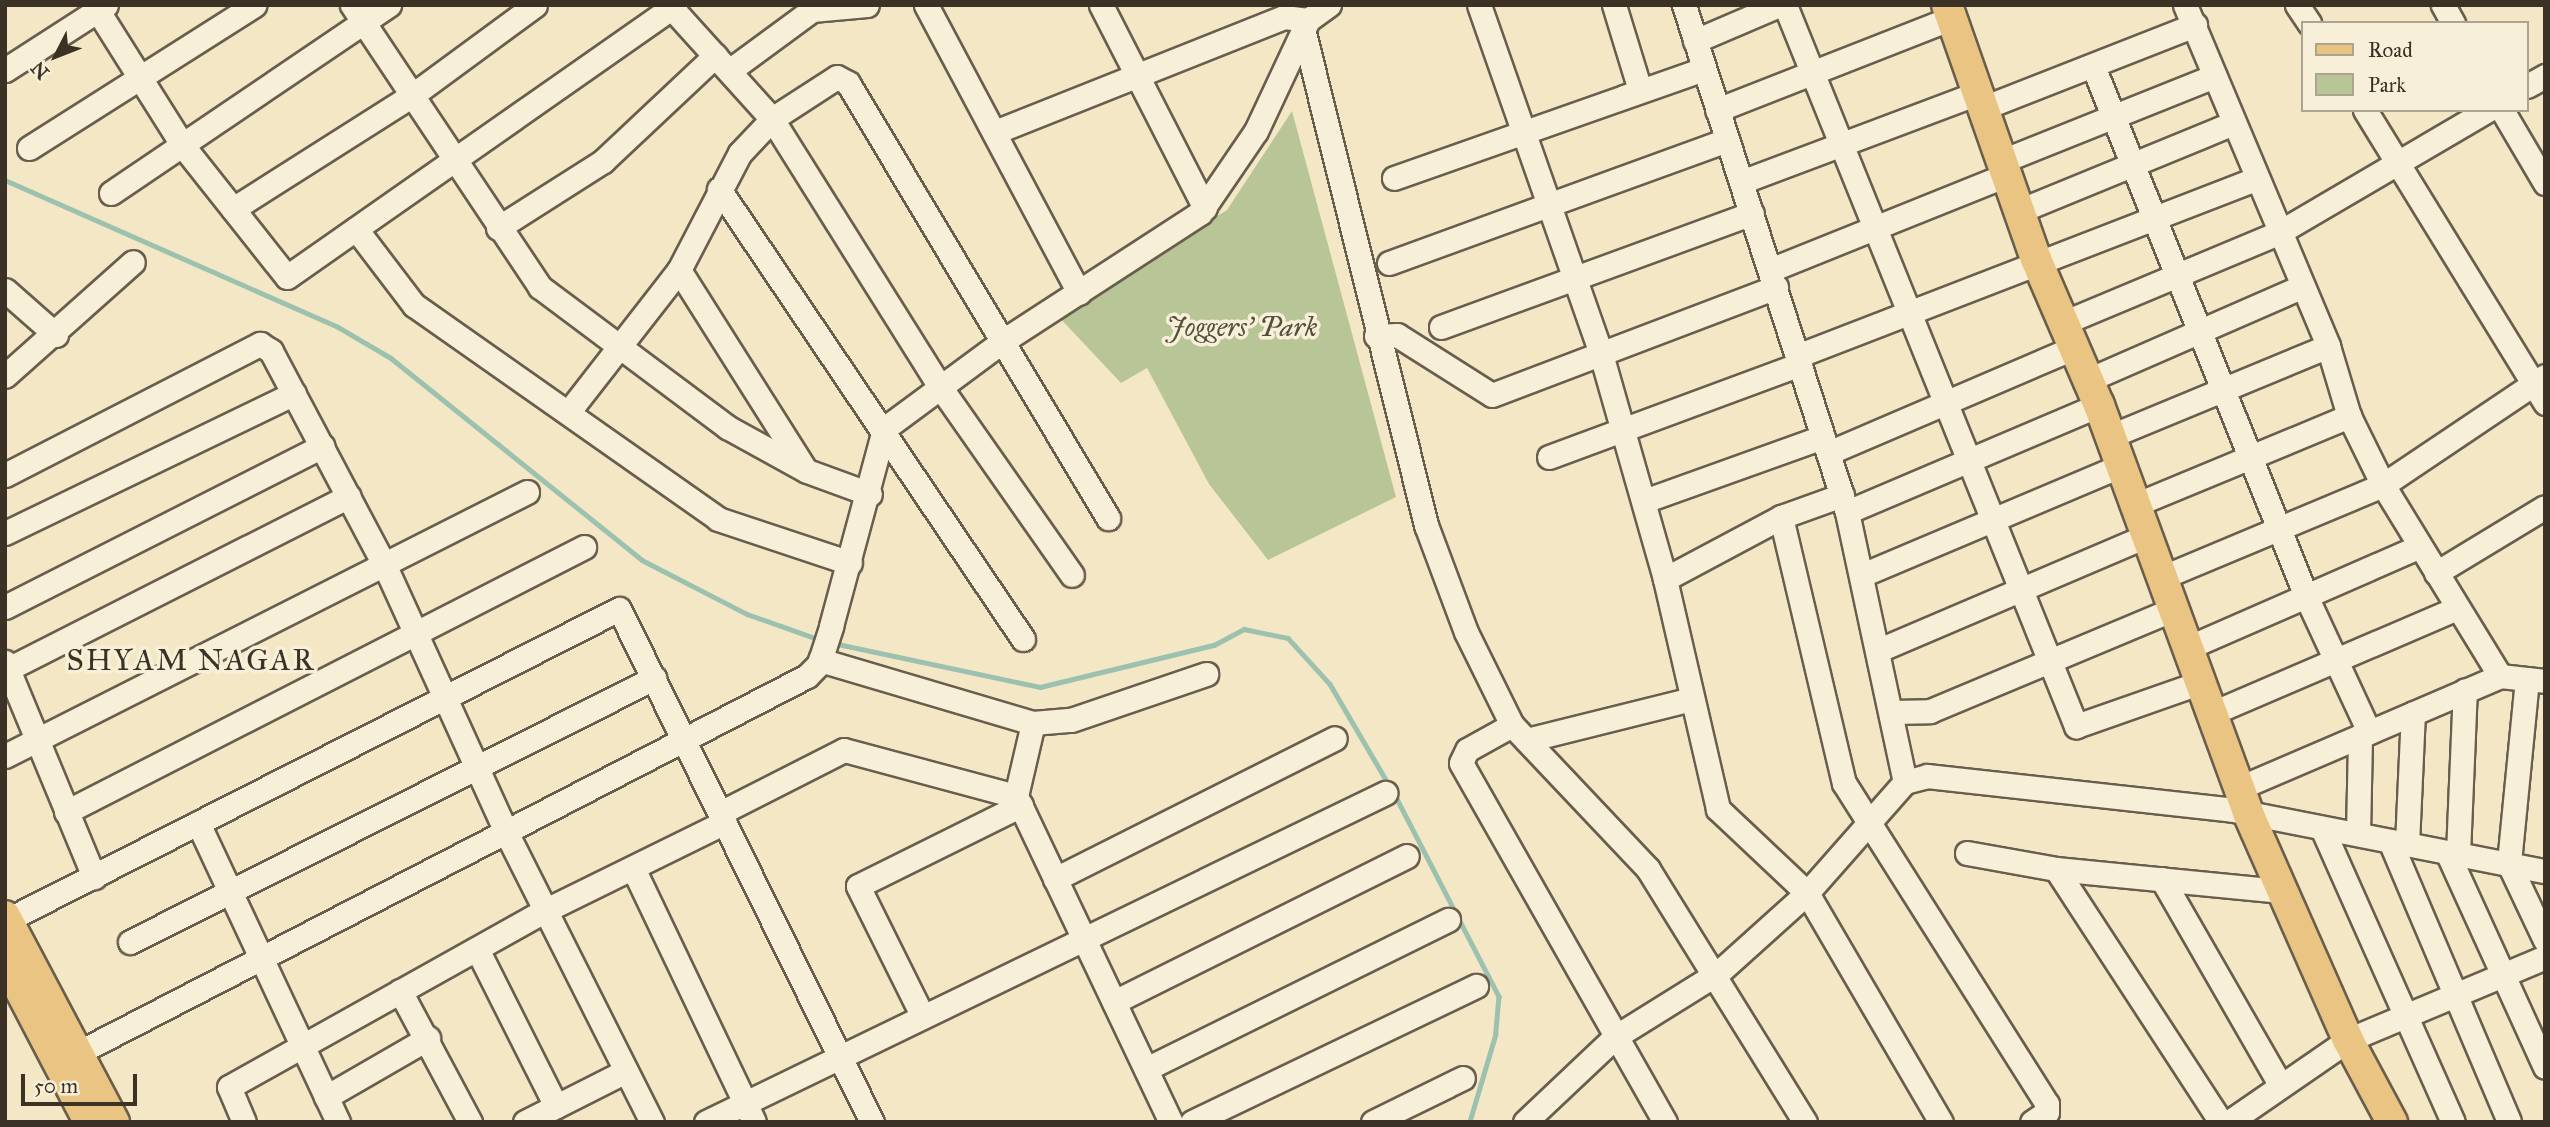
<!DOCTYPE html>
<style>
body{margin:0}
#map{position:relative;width:2550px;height:1127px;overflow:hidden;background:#f4e7c5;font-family:"IM FELL Great Primer",serif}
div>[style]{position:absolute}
.green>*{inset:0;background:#b8c697}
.stream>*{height:4.5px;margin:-2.25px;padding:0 2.25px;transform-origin:2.25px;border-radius:2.25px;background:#9dc1af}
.roads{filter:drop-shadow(2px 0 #695e4d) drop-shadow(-2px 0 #695e4d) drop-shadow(0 2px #695e4d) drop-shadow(0 -2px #695e4d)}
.minor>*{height:23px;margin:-11.5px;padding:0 11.5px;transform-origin:11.5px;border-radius:11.5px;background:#f8efd9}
.major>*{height:30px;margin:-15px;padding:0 15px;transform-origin:15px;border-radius:15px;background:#eac482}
span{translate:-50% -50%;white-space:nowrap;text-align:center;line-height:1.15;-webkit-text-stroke:7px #f8efd9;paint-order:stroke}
.park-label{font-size:28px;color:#544f3c;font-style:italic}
.neighbourhood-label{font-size:30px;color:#3b3125;letter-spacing:2px}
.frame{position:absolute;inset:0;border:7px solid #3b3125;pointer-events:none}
.legend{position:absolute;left:2301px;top:21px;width:228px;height:91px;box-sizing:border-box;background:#f8efd9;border:2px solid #aca391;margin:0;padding:9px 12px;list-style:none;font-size:21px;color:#3b3125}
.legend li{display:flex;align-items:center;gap:14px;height:35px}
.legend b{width:35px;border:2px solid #aca391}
.north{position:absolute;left:21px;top:21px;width:70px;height:70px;-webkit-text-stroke:5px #f8efd9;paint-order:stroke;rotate:228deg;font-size:19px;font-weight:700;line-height:28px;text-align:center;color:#3b3125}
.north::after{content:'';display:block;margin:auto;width:24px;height:32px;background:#3b3125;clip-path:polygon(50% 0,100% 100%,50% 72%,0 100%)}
.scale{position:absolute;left:21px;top:1074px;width:116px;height:32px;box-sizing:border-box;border:4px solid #3b3125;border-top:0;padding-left:9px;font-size:21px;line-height:24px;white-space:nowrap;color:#3b3125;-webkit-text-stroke:5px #f8efd9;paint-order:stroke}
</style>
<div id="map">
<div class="green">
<i style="clip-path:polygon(1292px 111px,1396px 497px,1268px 560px,1209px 484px,1147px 368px,1121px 383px,1058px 316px,1227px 210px)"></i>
</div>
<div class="stream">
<i style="left:5px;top:180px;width:364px;rotate:23.8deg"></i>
<i style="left:338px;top:327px;width:61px;rotate:30.3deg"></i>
<i style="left:391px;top:358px;width:322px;rotate:38.8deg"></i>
<i style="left:642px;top:560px;width:118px;rotate:27.2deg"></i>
<i style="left:747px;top:614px;width:78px;rotate:19.4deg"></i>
<i style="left:833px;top:643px;width:212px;rotate:12deg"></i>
<i style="left:1040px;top:687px;width:179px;rotate:-13.6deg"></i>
<i style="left:1214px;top:645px;width:34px;rotate:-28deg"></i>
<i style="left:1244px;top:629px;width:45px;rotate:11.6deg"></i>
<i style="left:1288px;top:638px;width:62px;rotate:47.6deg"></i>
<i style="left:1330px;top:684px;width:117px;rotate:59.7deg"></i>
<i style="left:1394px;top:793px;width:229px;rotate:62.7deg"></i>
<i style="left:1499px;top:996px;width:38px;rotate:95deg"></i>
<i style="left:1496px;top:1034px;width:92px;rotate:106.5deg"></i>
</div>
<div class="roads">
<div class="minor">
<i style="left:352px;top:5px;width:339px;rotate:56.3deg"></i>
<i style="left:540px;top:287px;width:234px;rotate:36.8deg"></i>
<i style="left:727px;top:427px;width:91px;rotate:28.8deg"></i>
<i style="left:807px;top:471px;width:67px;rotate:20.1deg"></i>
<i style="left:669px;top:5px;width:154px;rotate:47.9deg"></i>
<i style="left:772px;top:119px;width:318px;rotate:57.9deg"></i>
<i style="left:941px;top:388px;width:228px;rotate:55deg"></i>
<i style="left:926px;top:5px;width:326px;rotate:62deg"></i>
<i style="left:1101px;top:5px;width:228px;rotate:62.9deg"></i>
<i style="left:1479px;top:5px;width:370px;rotate:70.7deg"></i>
<i style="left:1601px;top:354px;width:234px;rotate:74.1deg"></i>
<i style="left:1665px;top:579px;width:236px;rotate:77deg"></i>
<i style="left:1718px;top:809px;width:122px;rotate:43.3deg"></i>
<i style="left:1807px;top:893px;width:265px;rotate:59.7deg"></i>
<i style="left:1614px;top:5px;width:89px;rotate:73deg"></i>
<i style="left:1684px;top:5px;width:533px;rotate:72.18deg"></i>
<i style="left:1847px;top:512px;width:276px;rotate:77.9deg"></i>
<i style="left:1785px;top:5px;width:778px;rotate:68.02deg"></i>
<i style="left:2076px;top:726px;width:130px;rotate:-19.3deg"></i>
<i style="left:2185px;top:5px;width:370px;rotate:67.2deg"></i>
<i style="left:2328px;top:346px;width:73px;rotate:73.3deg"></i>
<i style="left:2349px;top:416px;width:77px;rotate:63.8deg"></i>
<i style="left:2383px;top:485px;width:224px;rotate:58.5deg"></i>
<i style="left:2297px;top:5px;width:22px;rotate:56deg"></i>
<i style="left:2443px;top:5px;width:21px;rotate:61deg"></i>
<i style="left:98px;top:11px;width:160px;rotate:57.8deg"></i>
<i style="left:183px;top:146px;width:167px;rotate:51.6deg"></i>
<i style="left:287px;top:277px;width:474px;rotate:-35deg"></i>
<i style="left:1303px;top:29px;width:511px;rotate:76.07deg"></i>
<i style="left:1426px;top:525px;width:114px;rotate:69.5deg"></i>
<i style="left:1466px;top:632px;width:104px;rotate:63.7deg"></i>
<i style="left:1512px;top:725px;width:198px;rotate:46.6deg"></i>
<i style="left:1648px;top:869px;width:298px;rotate:58.2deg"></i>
<i style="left:1695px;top:41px;width:91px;rotate:-23.2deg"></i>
<i style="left:2093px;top:66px;width:571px;rotate:68.11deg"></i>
<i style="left:2306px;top:596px;width:150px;rotate:65.1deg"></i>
<i style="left:5px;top:70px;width:120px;rotate:-32.8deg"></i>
<i style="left:729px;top:71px;width:103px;rotate:-36.3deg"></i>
<i style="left:812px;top:10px;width:55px;rotate:-5.2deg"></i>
<i style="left:2527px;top:86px;width:21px;rotate:-29deg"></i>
<i style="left:1983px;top:108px;width:228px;rotate:-21.4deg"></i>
<i style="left:1717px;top:110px;width:252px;rotate:-21.4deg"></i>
<i style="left:2365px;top:110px;width:344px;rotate:58.4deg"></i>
<i style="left:2502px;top:110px;width:85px;rotate:59.5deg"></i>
<i style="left:995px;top:132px;width:311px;rotate:-21.7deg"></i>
<i style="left:1284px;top:17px;width:24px;rotate:7deg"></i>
<i style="left:29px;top:148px;width:267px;rotate:-32.4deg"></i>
<i style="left:2002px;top:161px;width:229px;rotate:-21.8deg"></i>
<i style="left:1394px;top:178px;width:328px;rotate:-19.4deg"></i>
<i style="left:1741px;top:182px;width:253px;rotate:-20.6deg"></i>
<i style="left:719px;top:189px;width:543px;rotate:55.96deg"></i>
<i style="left:111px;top:193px;width:336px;rotate:-34.1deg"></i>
<i style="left:233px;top:209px;width:214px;rotate:-32.4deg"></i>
<i style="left:414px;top:94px;width:150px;rotate:-36.3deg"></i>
<i style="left:2019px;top:211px;width:232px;rotate:-22.3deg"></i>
<i style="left:498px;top:228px;width:125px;rotate:-32.5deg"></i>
<i style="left:603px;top:161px;width:154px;rotate:-43.2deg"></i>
<i style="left:356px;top:229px;width:96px;rotate:52.7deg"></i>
<i style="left:414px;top:305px;width:372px;rotate:35.1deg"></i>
<i style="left:718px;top:519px;width:139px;rotate:18.4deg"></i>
<i style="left:1389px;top:263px;width:360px;rotate:-20deg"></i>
<i style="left:679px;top:270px;width:236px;rotate:57.7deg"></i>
<i style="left:1770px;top:270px;width:254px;rotate:-21.9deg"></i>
<i style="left:5px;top:290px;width:68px;rotate:41.4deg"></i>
<i style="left:2063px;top:323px;width:233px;rotate:-22.7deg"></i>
<i style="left:2278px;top:233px;width:243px;rotate:-30.4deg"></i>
<i style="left:1441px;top:327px;width:331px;rotate:-20.1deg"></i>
<i style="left:1376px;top:336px;width:21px;rotate:-3deg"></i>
<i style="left:1397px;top:335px;width:112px;rotate:32.3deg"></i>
<i style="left:1492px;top:395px;width:304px;rotate:-20.8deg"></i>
<i style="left:1797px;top:356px;width:490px;rotate:-21.1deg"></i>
<i style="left:5px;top:376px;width:171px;rotate:-41.7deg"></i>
<i style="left:2088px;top:380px;width:232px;rotate:-23.6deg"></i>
<i style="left:570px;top:410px;width:177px;rotate:-52.1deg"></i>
<i style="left:679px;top:270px;width:132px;rotate:-62.5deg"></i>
<i style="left:740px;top:153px;width:47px;rotate:-46.7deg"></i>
<i style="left:772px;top:119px;width:77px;rotate:-32.9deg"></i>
<i style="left:837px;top:77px;width:13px;rotate:29deg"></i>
<i style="left:848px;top:83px;width:507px;rotate:59.13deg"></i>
<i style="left:2111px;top:436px;width:235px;rotate:-22.5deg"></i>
<i style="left:1828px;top:453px;width:267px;rotate:-23.2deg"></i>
<i style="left:1549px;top:457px;width:268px;rotate:-20.3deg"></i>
<i style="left:5px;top:475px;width:287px;rotate:-27.2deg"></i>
<i style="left:260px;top:344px;width:13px;rotate:32deg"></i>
<i style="left:271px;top:351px;width:241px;rotate:62.1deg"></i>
<i style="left:384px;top:564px;width:292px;rotate:65.5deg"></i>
<i style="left:505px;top:830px;width:327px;rotate:63.3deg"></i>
<i style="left:1644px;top:501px;width:190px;rotate:-19.7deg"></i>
<i style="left:2137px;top:504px;width:230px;rotate:-22.5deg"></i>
<i style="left:1847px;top:512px;width:274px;rotate:-23deg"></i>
<i style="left:1781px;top:517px;width:273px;rotate:76.7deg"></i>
<i style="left:1844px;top:783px;width:380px;rotate:57.7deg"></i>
<i style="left:2047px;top:1104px;width:8px;rotate:90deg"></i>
<i style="left:2047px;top:1112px;width:18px;rotate:146deg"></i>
<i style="left:5px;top:533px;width:321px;rotate:-25.8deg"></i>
<i style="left:2436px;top:573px;width:127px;rotate:-31.2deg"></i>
<i style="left:1862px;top:575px;width:282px;rotate:-22.9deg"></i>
<i style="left:2163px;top:577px;width:238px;rotate:-22.7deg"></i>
<i style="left:2383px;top:485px;width:195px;rotate:-33.9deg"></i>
<i style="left:1665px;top:579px;width:132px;rotate:-28.1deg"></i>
<i style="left:1781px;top:517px;width:65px;rotate:-19.8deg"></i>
<i style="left:5px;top:607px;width:356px;rotate:-26.9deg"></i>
<i style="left:2187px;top:648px;width:254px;rotate:-23.6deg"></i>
<i style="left:1879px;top:650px;width:293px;rotate:-23.1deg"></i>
<i style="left:820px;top:660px;width:222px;rotate:16.5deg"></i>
<i style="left:1033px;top:723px;width:75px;rotate:103.1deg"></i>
<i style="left:1016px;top:796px;width:361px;rotate:64.6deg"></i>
<i style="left:5px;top:662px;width:233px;rotate:67.5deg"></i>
<i style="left:8px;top:669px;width:382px;rotate:-26.9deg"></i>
<i style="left:2527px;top:679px;width:186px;rotate:95.6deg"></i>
<i style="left:2509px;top:864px;width:84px;rotate:64.7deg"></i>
<i style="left:1891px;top:712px;width:39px;rotate:-1deg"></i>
<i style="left:1930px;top:711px;width:264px;rotate:-22.7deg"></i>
<i style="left:2210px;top:714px;width:269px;rotate:-23.2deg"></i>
<i style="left:1033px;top:723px;width:38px;rotate:-5deg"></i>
<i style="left:1071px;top:720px;width:143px;rotate:-18.8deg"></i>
<i style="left:1512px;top:725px;width:51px;rotate:150.9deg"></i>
<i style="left:1467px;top:750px;width:14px;rotate:115deg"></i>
<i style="left:1461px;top:763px;width:413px;rotate:60.4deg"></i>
<i style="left:1527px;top:740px;width:169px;rotate:-14deg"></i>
<i style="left:5px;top:756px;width:585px;rotate:-26.83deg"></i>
<i style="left:2239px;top:788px;width:284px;rotate:-23.2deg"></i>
<i style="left:2500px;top:676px;width:45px;rotate:6.3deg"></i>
<i style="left:66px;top:812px;width:582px;rotate:-27.09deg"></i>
<i style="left:720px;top:813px;width:139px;rotate:-26.9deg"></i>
<i style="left:844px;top:750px;width:178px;rotate:15deg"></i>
<i style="left:198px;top:823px;width:330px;rotate:64.9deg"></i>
<i style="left:2322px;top:828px;width:322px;rotate:66deg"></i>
<i style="left:2358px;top:834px;width:98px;rotate:-88.8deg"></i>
<i style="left:2390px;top:841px;width:305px;rotate:67deg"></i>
<i style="left:2407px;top:844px;width:131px;rotate:-87.4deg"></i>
<i style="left:2447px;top:852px;width:236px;rotate:65.5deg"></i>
<i style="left:1967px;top:853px;width:90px;rotate:10.2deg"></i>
<i style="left:2056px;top:869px;width:227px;rotate:5.6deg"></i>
<i style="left:2458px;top:854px;width:164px;rotate:-87.6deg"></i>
<i style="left:633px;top:868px;width:281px;rotate:64.5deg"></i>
<i style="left:2056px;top:869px;width:302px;rotate:56.9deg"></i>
<i style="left:1055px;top:879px;width:313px;rotate:-26.7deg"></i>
<i style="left:2162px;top:879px;width:237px;rotate:60.1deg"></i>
<i style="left:7px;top:920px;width:686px;rotate:-26.94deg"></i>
<i style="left:619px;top:609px;width:572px;rotate:63.75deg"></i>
<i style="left:130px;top:942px;width:587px;rotate:-26.74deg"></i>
<i style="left:477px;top:949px;width:176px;rotate:63.3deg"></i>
<i style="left:400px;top:991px;width:149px;rotate:61.9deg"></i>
<i style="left:1114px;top:1002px;width:327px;rotate:-26.5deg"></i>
<i style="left:922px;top:1015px;width:144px;rotate:-116.4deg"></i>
<i style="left:858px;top:886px;width:182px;rotate:-26.4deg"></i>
<i style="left:64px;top:1060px;width:836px;rotate:-27.33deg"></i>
<i style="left:807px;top:676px;width:17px;rotate:-45deg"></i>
<i style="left:819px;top:664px;width:40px;rotate:-72deg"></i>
<i style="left:831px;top:626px;width:204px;rotate:-74.9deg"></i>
<i style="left:884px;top:429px;width:148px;rotate:-36.5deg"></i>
<i style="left:1003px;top:341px;width:235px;rotate:-33deg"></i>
<i style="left:1200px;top:213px;width:99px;rotate:-55.7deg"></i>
<i style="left:1256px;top:131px;width:123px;rotate:-64.9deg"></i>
<i style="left:1308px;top:20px;width:26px;rotate:-36deg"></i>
<i style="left:1146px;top:1069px;width:337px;rotate:-26.3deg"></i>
<i style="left:326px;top:1097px;width:118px;rotate:-30deg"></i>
<i style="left:244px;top:1122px;width:38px;rotate:-113deg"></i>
<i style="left:229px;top:1087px;width:363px;rotate:-29.2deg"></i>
<i style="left:546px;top:910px;width:199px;rotate:-26.2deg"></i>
<i style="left:525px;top:1122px;width:113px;rotate:-26.8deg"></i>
<i style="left:706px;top:1122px;width:755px;rotate:-25.85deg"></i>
<i style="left:1192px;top:1122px;width:315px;rotate:-25.6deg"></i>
<i style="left:1373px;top:1122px;width:100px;rotate:-26.1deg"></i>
<i style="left:1525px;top:1122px;width:124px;rotate:-43.4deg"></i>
<i style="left:1615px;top:1037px;width:121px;rotate:-31.9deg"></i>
<i style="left:1718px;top:973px;width:120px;rotate:-42deg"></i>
<i style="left:1807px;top:893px;width:148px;rotate:-48.6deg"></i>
<i style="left:1905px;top:782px;width:23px;rotate:-15deg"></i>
<i style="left:1927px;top:776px;width:303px;rotate:6.3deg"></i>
<i style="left:2228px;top:809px;width:323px;rotate:11.1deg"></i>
<i style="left:2229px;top:1122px;width:145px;rotate:-34.6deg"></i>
<i style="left:2348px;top:1040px;width:214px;rotate:-22.8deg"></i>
</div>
<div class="major">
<i style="left:1947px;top:5px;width:269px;rotate:70.7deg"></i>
<i style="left:2036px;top:259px;width:159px;rotate:66.7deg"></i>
<i style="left:2099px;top:405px;width:434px;rotate:69.9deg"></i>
<i style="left:2248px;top:813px;width:248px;rotate:66.2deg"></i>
<i style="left:2348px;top:1040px;width:93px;rotate:61.8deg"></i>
<i style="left:5px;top:916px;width:233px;rotate:62.1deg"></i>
<i style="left:5px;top:961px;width:182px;rotate:62.4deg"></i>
</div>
</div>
<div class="park-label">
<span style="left:1242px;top:327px">Joggers' Park</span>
</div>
<div class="neighbourhood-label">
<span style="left:191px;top:660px">SHYAM NAGAR</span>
</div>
<div class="frame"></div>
<ul class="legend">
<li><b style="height:9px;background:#eac482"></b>Road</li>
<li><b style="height:19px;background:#b8c697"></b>Park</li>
</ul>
<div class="north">N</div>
<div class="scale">50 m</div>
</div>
